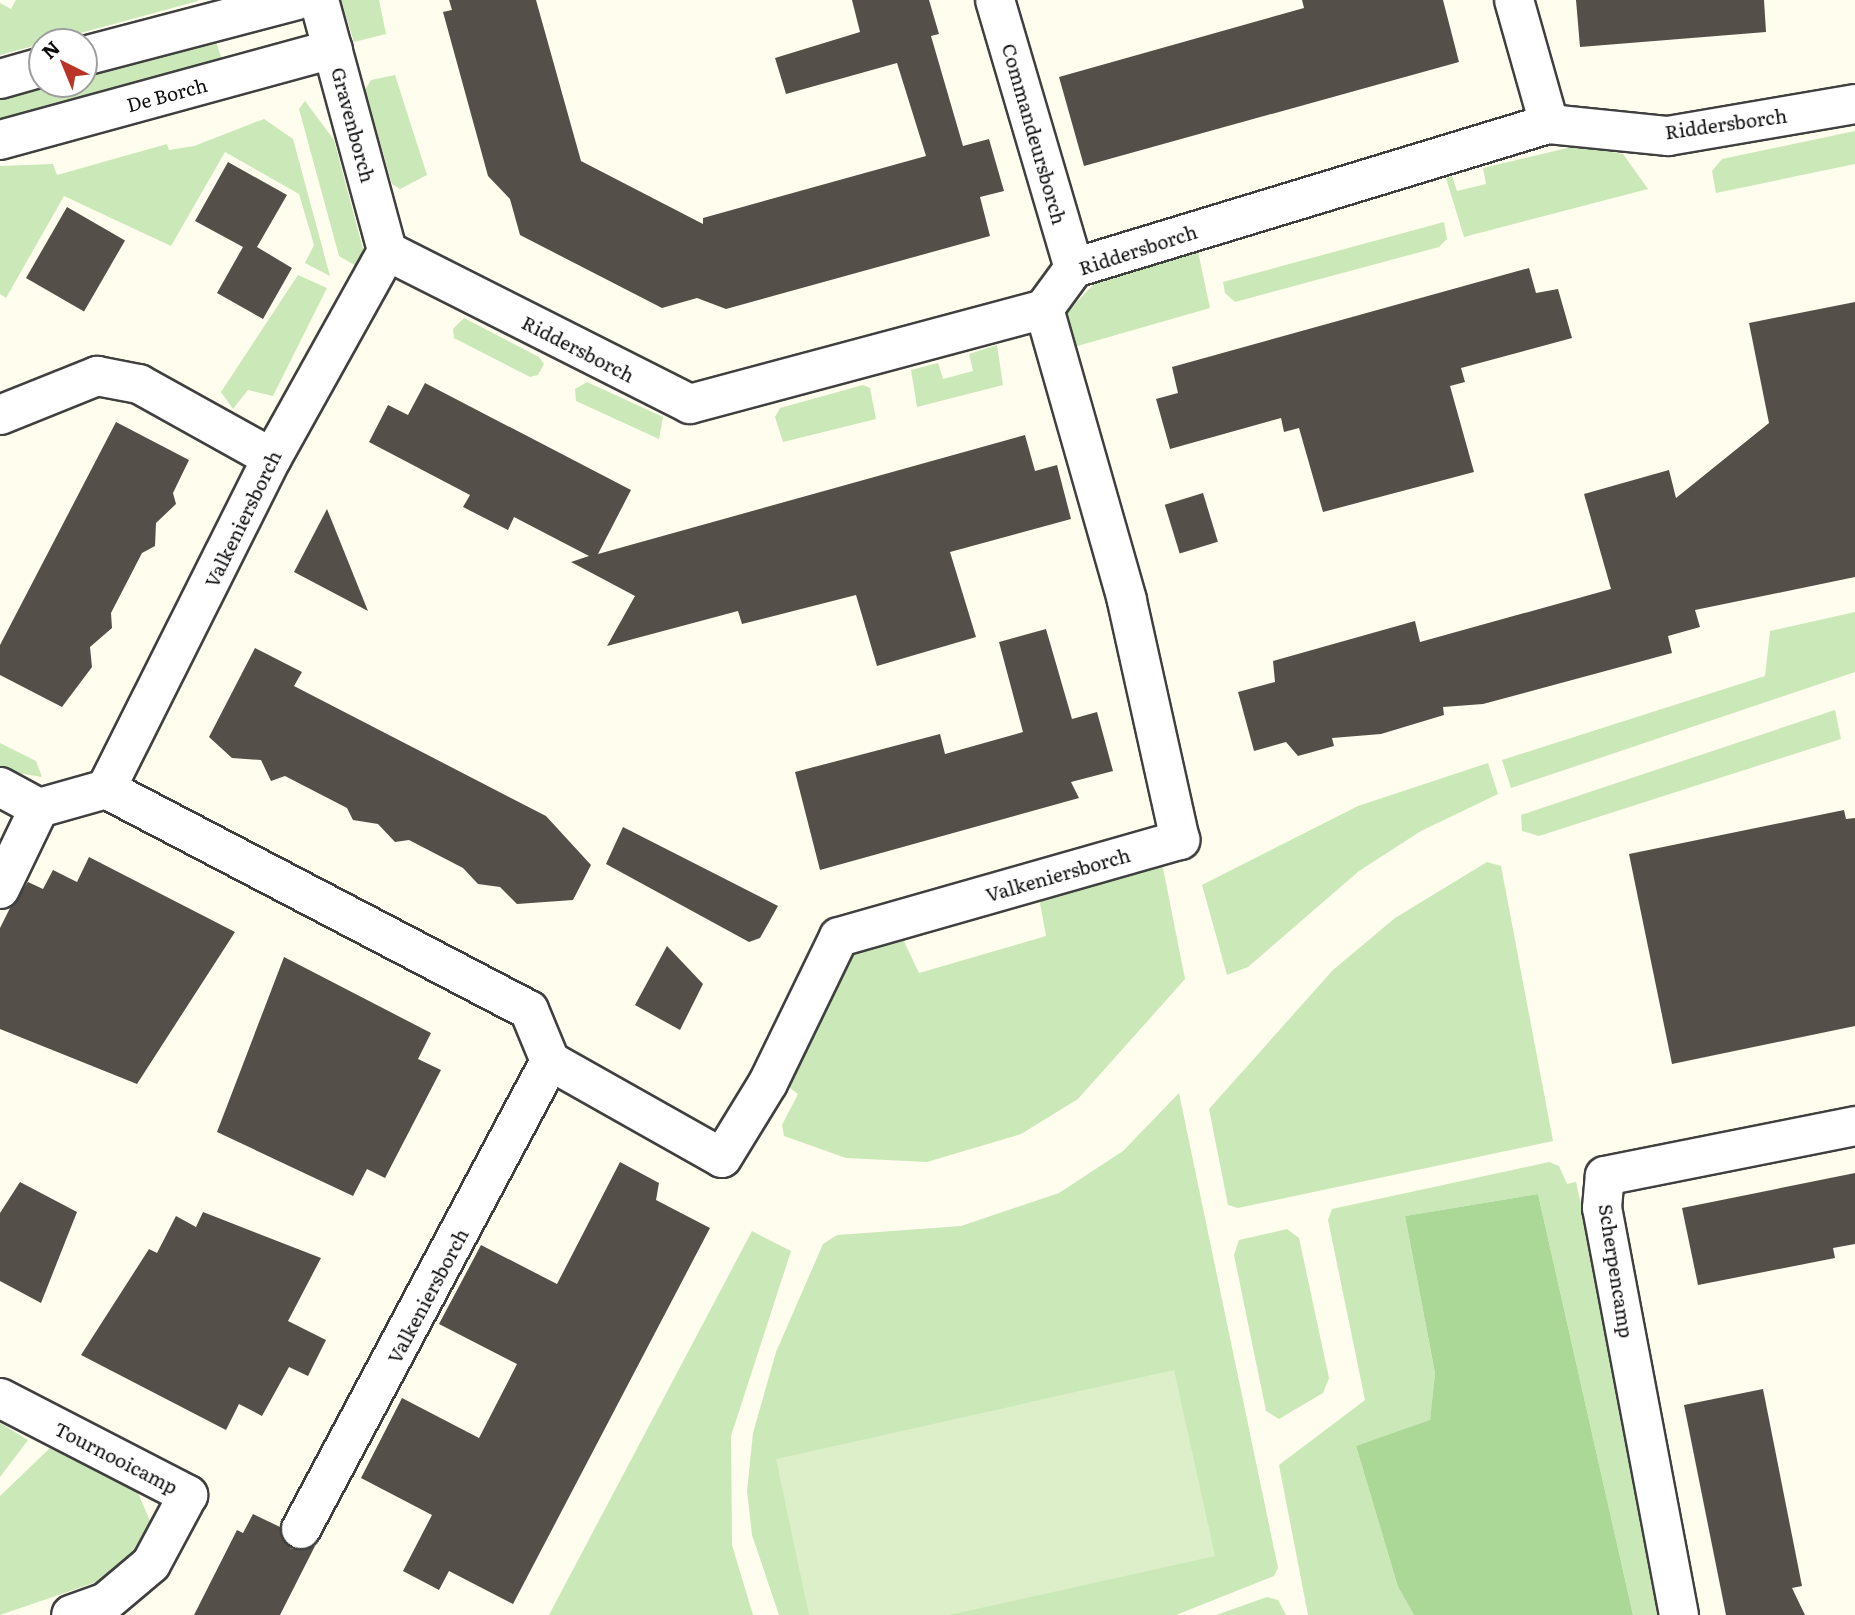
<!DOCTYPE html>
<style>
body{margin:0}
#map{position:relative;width:1855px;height:1615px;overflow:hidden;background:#fffded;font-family:Literata,serif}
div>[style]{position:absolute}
.green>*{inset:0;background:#cbe8b8}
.forest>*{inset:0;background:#acd897}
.pitch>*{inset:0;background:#ddefc9}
.building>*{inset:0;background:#554f49;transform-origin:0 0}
.roads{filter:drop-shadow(2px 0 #404040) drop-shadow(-2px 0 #404040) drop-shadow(0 2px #404040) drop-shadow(0 -2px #404040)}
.minor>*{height:38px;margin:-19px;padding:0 19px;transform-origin:19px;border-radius:19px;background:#fff}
span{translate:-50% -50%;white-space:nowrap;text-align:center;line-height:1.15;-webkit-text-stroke:7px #fff;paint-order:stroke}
.street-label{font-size:19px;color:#0d0d0d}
.north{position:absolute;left:28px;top:28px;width:70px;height:70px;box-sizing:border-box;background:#fff;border:2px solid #9e9e9e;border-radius:50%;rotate:317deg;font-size:19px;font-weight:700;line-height:28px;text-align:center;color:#0d0d0d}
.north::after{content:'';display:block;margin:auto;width:24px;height:32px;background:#ba3428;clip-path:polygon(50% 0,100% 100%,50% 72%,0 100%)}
</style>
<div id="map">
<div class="green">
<i style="clip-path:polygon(16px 0,198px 0,198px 1px,0 55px,0 3px,11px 9px)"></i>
<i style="clip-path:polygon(341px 0,379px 0,386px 34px,354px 42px)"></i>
<i style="clip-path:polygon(215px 39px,224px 66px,0 129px,0 98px,52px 84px,84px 84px,84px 75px)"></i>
<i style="clip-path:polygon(395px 75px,427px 175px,400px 189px,392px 184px,365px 90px,371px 80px)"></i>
<i style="clip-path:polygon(305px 101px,334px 140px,363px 249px,358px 267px,339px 256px,299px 109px)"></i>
<i style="clip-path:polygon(264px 119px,293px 139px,330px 276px,305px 263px,314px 245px,299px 194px,225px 152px,171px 246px,64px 196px,6px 298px,0 294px,0 166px,53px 164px,57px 175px,167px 144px,169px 150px,194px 146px)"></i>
<i style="clip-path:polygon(1855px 131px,1855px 164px,1716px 193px,1712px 171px,1722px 159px)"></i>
<i style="clip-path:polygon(1576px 146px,1623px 154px,1648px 189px,1464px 237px,1446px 178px,1452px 176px,1457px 191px,1486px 184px,1483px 168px)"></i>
<i style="clip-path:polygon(1444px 222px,1447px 239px,1439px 247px,1235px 302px,1225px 293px,1223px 282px)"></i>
<i style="clip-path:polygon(1197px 247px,1210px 308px,1074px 347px,1067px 313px,1088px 290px,1103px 277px)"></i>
<i style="clip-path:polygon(298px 275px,327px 288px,273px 396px,248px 390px,233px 409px,221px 392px)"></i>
<i style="clip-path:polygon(464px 318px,539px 357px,544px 364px,538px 375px,530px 377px,454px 338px,453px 329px)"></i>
<i style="clip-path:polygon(997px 345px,1003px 385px,917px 407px,911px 370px,938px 363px,943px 379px,973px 371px,969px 354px)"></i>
<i style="clip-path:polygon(587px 382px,663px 417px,659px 439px,576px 401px,575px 389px)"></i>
<i style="clip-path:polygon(863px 385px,870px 388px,876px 419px,783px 442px,775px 417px,780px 408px)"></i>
<i style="clip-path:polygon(1855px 612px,1855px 672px,1511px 788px,1502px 760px,1765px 676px,1770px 631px)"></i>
<i style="clip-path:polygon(1835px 710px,1841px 739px,1539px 836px,1522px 831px,1521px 815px)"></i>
<i style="clip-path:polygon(0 743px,36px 761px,42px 777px,0 770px)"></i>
<i style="clip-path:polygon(1488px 763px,1498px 794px,1421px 831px,1359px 871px,1248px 967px,1227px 975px,1202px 885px,1358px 806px)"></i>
<i style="clip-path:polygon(1487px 862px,1501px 866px,1553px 1141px,1238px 1208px,1228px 1205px,1209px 1109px,1333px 970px,1395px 918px)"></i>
<i style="clip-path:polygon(1162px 863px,1185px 979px,1078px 1099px,1021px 1134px,927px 1162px,846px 1158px,784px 1136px,782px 1125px,798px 1094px,786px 1085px,838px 972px,854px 954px,901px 935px,919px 973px,1046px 936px,1040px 903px,1045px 896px)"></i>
<i style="clip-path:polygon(1179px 1093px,1278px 1568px,1274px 1576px,1176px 1615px,779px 1615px,752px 1535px,747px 1491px,753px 1433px,776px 1352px,823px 1244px,837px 1235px,961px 1226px,1059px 1193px,1123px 1151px)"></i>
<i style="clip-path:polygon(1549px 1162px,1559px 1166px,1567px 1184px,1576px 1182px,1671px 1615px,1633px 1615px,1538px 1194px,1405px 1216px,1435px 1373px,1430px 1421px,1356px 1446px,1398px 1587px,1414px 1615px,1308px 1615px,1279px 1465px,1365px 1400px,1328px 1220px,1332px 1209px)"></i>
<i style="clip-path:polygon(1287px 1229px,1299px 1238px,1329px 1378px,1323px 1393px,1279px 1419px,1266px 1411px,1234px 1255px,1239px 1240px)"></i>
<i style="clip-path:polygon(752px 1231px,791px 1251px,731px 1436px,732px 1545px,753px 1615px,549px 1615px)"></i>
<i style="clip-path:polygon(0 1423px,28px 1440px,0 1477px)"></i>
<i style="clip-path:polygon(50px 1448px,138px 1493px,150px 1521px,134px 1558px,111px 1577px,0 1615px,0 1496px)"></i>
<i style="clip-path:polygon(1267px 1597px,1278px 1600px,1286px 1615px,1216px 1615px)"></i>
</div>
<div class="forest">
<i style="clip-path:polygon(1538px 1194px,1633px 1615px,1414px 1615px,1398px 1587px,1356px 1446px,1430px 1420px,1435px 1373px,1405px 1216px)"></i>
</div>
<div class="pitch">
<i style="clip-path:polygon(1174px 1370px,1215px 1556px,949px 1615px,809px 1615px,776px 1459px)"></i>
</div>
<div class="building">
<i style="clip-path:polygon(449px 0,536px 0,581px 161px,703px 224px,703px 218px,926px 156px,897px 63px,786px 94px,775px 58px,860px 32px,852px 0,929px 0,939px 34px,931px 36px,963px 146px,989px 139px,1004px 191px,980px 197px,990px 236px,726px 309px,697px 298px,662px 308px,520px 235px,510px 199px,488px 176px,443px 12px,452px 10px)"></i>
<i style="clip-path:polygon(1302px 0,1443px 0,1459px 62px,1084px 166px,1059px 77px,1304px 8px)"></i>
<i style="clip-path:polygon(1576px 0,1764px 0,1766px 32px,1580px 47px)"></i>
<i style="clip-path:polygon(228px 162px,287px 195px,257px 247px,292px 268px,263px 319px,217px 293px,243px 247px,195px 221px)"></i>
<i style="left:67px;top:207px;width:67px;height:82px;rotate:30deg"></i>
<i style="clip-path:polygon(1529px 268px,1536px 293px,1558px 289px,1572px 338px,1461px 368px,1465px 382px,1450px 386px,1474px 472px,1323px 512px,1299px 428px,1284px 432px,1281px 418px,1170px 449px,1156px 399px,1178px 393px,1172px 367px)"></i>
<i style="clip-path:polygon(1855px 302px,1855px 577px,1695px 610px,1700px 627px,1668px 636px,1672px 653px,1483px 704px,1443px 707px,1444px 715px,1381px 734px,1332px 738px,1334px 746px,1298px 756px,1286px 742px,1254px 751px,1238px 692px,1275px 682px,1273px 661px,1415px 621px,1420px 642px,1611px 589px,1584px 494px,1669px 470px,1676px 498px,1769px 423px,1749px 323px)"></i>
<i style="clip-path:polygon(425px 383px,631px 490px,598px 554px,1025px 435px,1035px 471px,1057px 465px,1071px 519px,950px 552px,976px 637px,877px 666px,856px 595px,742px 624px,738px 611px,607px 646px,635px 596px,571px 562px,589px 556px,514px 517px,508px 530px,463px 507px,470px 495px,369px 442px,388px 405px,408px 415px)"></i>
<i style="clip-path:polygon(116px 422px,189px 460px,173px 493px,176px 504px,156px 523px,155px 546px,142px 553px,111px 613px,112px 628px,90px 647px,92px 667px,62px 707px,0 675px,0 645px)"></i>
<i style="left:1203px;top:493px;width:51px;height:40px;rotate:73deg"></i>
<i style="clip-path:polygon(327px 509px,368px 611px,294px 572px)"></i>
<i style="clip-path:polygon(1046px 629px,1072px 719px,1097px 712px,1113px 771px,1071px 782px,1079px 798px,820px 870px,795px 772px,940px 734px,945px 754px,1023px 732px,999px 642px)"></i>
<i style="clip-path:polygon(255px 648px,302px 672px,294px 686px,546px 816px,591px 865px,573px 900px,517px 904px,500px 887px,478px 884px,463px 868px,409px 840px,395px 842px,378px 824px,353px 820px,347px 808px,285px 776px,271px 781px,261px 760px,232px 758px,209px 737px)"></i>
<i style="clip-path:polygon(1844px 810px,1846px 819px,1855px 818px,1855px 1026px,1672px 1064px,1629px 854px)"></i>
<i style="clip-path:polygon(623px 827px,778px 906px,760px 938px,749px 942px,606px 864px)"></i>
<i style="clip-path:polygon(89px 857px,235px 932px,137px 1084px,0 1029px,0 928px,10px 908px,28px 882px,43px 889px,53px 870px,77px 882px)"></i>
<i style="clip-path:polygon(667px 946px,703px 984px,680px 1030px,635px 1005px)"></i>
<i style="clip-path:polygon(284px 957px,431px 1033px,418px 1059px,441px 1070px,385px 1178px,367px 1169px,353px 1196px,217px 1132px)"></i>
<i style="clip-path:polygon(620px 1162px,659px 1183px,656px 1200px,710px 1228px,513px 1604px,449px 1571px,439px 1590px,403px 1571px,432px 1515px,361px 1478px,402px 1398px,479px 1438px,517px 1364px,439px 1324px,481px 1245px,557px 1284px)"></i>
<i style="clip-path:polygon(1855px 1173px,1855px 1244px,1833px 1248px,1835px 1258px,1698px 1285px,1682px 1208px)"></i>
<i style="clip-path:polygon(20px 1182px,77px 1212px,41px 1303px,0 1281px,0 1213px)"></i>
<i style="clip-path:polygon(203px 1212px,321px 1258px,288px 1321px,326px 1340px,308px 1376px,289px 1367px,262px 1416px,239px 1404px,226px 1430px,81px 1355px,149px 1249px,157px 1253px,176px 1216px,196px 1227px)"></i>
<i style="clip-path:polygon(1763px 1389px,1802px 1586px,1792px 1588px,1805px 1615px,1726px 1615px,1684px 1405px)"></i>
<i style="clip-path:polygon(253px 1514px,280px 1527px,291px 1549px,315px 1546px,280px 1615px,194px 1615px,237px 1530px,243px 1533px)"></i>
</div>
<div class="roads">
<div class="minor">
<i style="left:319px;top:0;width:260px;rotate:74.8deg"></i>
<i style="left:995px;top:0;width:279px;rotate:73.6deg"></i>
<i style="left:1514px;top:0;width:129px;rotate:74.2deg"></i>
<i style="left:84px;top:56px;width:220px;rotate:-14.7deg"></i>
<i style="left:0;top:79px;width:44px;rotate:-15.9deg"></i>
<i style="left:0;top:140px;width:345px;rotate:-15.3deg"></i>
<i style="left:387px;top:251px;width:339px;rotate:26.8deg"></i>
<i style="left:690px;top:404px;width:367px;rotate:-15deg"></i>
<i style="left:1044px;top:309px;width:51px;rotate:-53.8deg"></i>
<i style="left:1074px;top:268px;width:496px;rotate:-16.9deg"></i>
<i style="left:1549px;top:124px;width:120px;rotate:5.8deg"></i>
<i style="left:1668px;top:136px;width:190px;rotate:-9.7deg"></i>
<i style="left:0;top:415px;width:105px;rotate:-21.9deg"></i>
<i style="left:97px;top:376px;width:43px;rotate:10.8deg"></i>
<i style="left:139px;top:384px;width:152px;rotate:29.1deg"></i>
<i style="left:0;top:787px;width:44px;rotate:28.3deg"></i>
<i style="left:39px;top:808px;width:70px;rotate:-15.8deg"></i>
<i style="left:106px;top:789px;width:477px;rotate:27.6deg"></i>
<i style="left:529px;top:1010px;width:55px;rotate:67.6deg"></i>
<i style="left:550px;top:1061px;width:197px;rotate:29.4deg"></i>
<i style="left:722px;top:1158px;width:88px;rotate:-58.5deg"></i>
<i style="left:768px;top:1083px;width:162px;rotate:-64.1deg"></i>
<i style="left:839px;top:937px;width:355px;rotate:-15.9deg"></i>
<i style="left:1180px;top:840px;width:246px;rotate:-102.5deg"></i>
<i style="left:1127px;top:600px;width:303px;rotate:-105.9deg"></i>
<i style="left:106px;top:789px;width:370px;rotate:-63.4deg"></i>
<i style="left:272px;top:458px;width:237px;rotate:-60.9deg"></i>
<i style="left:0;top:889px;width:90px;rotate:-64.3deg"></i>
<i style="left:0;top:1398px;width:212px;rotate:27.3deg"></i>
<i style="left:188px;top:1495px;width:78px;rotate:118.2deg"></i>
<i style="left:151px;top:1564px;width:59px;rotate:139.8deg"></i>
<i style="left:106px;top:1602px;width:37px;rotate:160deg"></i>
<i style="left:301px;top:1529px;width:530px;rotate:-61.98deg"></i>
<i style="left:1679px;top:1615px;width:414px;rotate:-100.7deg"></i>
<i style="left:1602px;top:1208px;width:32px;rotate:-85deg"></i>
<i style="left:1605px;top:1176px;width:255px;rotate:-11.3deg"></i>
</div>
</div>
<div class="street-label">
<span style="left:167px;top:95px;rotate:-15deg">De Borch</span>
<span style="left:1726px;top:124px;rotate:-8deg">Riddersborch</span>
<span style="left:353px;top:125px;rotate:75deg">Gravenborch</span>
<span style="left:1034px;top:134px;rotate:74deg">Commandeursborch</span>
<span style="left:1138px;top:250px;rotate:-18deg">Riddersborch</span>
<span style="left:578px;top:349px;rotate:27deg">Riddersborch</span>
<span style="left:243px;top:519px;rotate:-64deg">Valkeniersborch</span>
<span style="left:1058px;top:875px;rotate:-16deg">Valkeniersborch</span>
<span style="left:1616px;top:1271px;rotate:81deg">Scherpencamp</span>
<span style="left:428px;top:1296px;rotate:-62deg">Valkeniersborch</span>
<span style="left:116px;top:1458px;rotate:27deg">Tournooicamp</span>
</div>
<div class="north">N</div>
</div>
